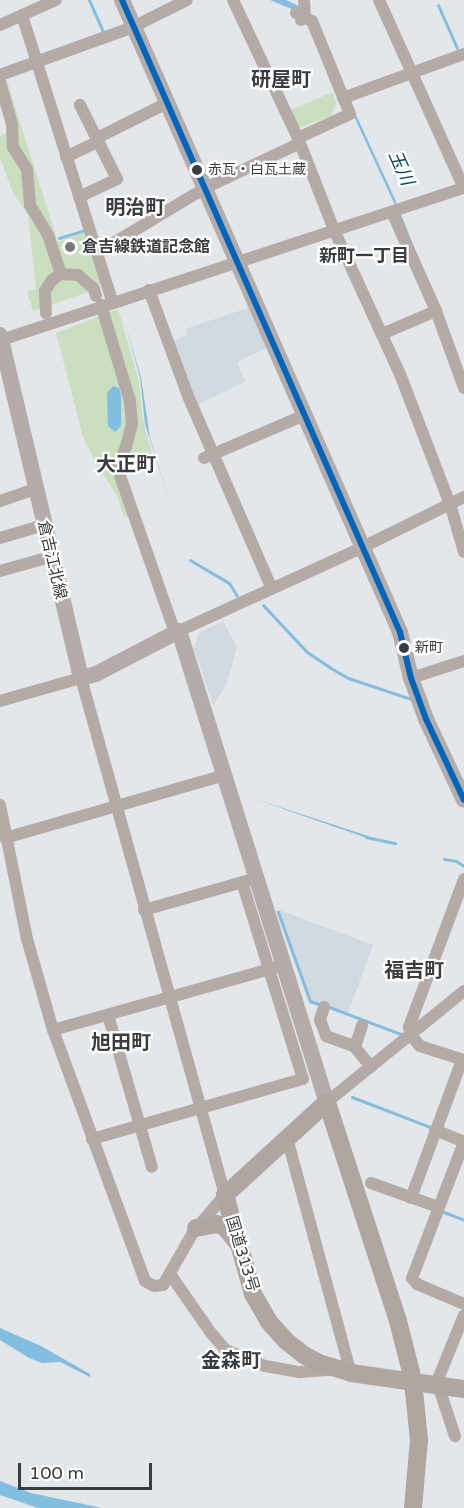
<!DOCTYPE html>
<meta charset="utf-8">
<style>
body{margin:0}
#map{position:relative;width:464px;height:1508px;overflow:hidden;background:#e4e7ea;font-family:"Varela Round","Noto Sans JP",sans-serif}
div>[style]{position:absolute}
.built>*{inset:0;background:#d1dae1}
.green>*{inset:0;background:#cadfbf}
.water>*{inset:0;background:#81bedf}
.stream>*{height:3px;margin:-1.5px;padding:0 1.5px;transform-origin:1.5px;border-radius:1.5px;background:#81bedf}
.minor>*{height:12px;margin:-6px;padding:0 6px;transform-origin:6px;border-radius:6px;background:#b4aba6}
.major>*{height:16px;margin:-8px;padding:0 8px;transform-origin:8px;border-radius:8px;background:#b4aca9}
.highway>*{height:18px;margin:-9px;padding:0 9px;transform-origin:9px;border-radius:9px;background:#afa6a1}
.highway-bridge>*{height:18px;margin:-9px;padding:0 9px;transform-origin:9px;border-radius:9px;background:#afa6a1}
.bus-1>*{height:6px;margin:-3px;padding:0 3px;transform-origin:3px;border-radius:3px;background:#0065bd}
.dots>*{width:16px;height:16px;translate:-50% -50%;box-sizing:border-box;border:3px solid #fff;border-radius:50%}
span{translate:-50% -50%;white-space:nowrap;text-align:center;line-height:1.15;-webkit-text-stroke:4.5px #fff;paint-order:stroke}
.bus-label{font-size:14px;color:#3a3d3f}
.left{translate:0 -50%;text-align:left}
.poi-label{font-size:16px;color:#3a3d3f;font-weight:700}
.street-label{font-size:16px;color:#3a3d3f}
.water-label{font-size:18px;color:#004867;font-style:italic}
.neighbourhood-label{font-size:18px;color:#3a3d3f;font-weight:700}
.quarter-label{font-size:20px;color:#3a3d3f;font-weight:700}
.scale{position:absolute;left:18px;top:1463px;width:134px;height:27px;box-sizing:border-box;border:3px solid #3a3d3f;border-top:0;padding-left:8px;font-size:18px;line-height:21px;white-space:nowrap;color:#3a3d3f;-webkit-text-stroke:4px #fff;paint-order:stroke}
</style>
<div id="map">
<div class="built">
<i style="clip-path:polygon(251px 307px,269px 347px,237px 362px,245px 382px,196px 405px,173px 341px,187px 335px,185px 329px)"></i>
<i style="clip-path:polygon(223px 621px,237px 647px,227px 683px,213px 706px,194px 649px,199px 633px)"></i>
<i style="clip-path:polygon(279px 910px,373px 945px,348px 1013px,308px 1000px,276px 911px)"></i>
</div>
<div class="green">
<i style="clip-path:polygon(6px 78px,58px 242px,87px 232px,101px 281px,97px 289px,33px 311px,27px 291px,36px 289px,28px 215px,13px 193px,0 158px,0 136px,8px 132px,0 105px,0 80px)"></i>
<i style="clip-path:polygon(333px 92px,336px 104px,331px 116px,298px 128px,290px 110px)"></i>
<i style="clip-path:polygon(118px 309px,139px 381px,143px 420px,152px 454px,122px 468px,137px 513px,124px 517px,116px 494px,96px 463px,83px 437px,56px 333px)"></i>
</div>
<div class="water">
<i style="clip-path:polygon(270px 0,286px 0,301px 7px,351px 104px,394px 197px,454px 347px,395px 205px,352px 112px,301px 13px)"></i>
<i style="clip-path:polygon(124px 320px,141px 377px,150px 438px,173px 512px,145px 424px,140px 377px)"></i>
<i style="clip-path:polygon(113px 386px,119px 388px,121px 395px,121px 426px,115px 432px,108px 426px,107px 393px)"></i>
<i style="clip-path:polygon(252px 798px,304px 815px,368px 836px,367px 838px)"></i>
<i style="clip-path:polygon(0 1328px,41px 1346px,90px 1374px,90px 1377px,60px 1362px,42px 1363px,29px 1358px,0 1340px)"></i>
<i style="clip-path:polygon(0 1481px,31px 1493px,102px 1508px,38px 1508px,0 1495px)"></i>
</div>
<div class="stream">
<i style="left:89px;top:0;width:37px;rotate:66deg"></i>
<i style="left:438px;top:5px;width:47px;rotate:66.2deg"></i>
<i style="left:59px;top:238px;width:27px;rotate:-17deg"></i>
<i style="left:190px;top:560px;width:45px;rotate:30.5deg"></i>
<i style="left:229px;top:583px;width:15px;rotate:58deg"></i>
<i style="left:263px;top:605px;width:64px;rotate:46.9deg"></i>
<i style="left:307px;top:652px;width:27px;rotate:34deg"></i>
<i style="left:329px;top:667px;width:22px;rotate:30deg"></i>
<i style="left:348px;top:678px;width:66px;rotate:18.4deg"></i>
<i style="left:366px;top:837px;width:30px;rotate:12deg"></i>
<i style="left:444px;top:859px;width:12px;rotate:9deg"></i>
<i style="left:456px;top:861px;width:9px;rotate:32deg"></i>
<i style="left:278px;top:912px;width:95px;rotate:70.2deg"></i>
<i style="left:310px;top:1001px;width:12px;rotate:20deg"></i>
<i style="left:329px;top:1007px;width:77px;rotate:20.6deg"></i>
<i style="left:352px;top:1097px;width:84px;rotate:21deg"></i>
<i style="left:441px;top:1211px;width:25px;rotate:21deg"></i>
</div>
<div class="minor">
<i style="left:233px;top:0;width:153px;rotate:64.8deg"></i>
<i style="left:298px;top:138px;width:99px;rotate:68.6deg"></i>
<i style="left:334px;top:230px;width:158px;rotate:65.4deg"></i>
<i style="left:400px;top:374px;width:139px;rotate:69deg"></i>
<i style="left:450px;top:504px;width:50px;rotate:73.7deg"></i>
<i style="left:379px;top:0;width:206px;rotate:65.7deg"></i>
<i style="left:296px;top:13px;width:18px;rotate:27deg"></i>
<i style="left:312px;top:21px;width:100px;rotate:67.8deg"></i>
<i style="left:350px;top:114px;width:57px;rotate:155.2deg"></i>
<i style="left:22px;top:15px;width:300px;rotate:72.5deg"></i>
<i style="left:301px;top:20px;width:4px;rotate:-27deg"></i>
<i style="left:305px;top:18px;width:18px;rotate:-93deg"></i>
<i style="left:0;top:25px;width:61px;rotate:-24.1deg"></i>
<i style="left:0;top:75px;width:141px;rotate:-19.8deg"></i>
<i style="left:133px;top:27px;width:60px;rotate:-26.6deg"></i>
<i style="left:0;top:82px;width:44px;rotate:74.1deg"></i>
<i style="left:12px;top:124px;width:23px;rotate:88deg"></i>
<i style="left:13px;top:147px;width:26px;rotate:58deg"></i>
<i style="left:27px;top:169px;width:36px;rotate:85deg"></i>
<i style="left:30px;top:205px;width:35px;rotate:59deg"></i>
<i style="left:48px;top:235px;width:41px;rotate:71.6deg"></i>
<i style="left:343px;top:98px;width:129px;rotate:-20deg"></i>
<i style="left:97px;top:138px;width:78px;rotate:-26.6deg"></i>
<i style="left:66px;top:157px;width:37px;rotate:-26deg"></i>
<i style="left:79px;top:197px;width:42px;rotate:-25.3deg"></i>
<i style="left:117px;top:179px;width:83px;rotate:-116.6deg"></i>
<i style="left:392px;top:212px;width:108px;rotate:66deg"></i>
<i style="left:436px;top:311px;width:82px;rotate:70deg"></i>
<i style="left:97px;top:253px;width:126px;rotate:-31deg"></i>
<i style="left:205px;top:188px;width:105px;rotate:-25.3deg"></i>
<i style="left:149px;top:290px;width:113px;rotate:69.8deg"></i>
<i style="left:188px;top:396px;width:210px;rotate:66.5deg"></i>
<i style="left:101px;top:305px;width:100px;rotate:73.2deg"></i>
<i style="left:130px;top:401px;width:23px;rotate:85deg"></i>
<i style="left:132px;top:424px;width:24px;rotate:105deg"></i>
<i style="left:126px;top:447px;width:22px;rotate:114deg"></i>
<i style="left:117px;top:467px;width:176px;rotate:70.7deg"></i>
<i style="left:46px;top:313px;width:22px;rotate:-93deg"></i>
<i style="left:45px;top:291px;width:13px;rotate:-58deg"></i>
<i style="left:52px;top:280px;width:11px;rotate:-34deg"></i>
<i style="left:61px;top:274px;width:17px;rotate:3deg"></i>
<i style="left:78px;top:275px;width:21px;rotate:41deg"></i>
<i style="left:94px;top:289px;width:7px;rotate:74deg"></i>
<i style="left:382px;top:334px;width:59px;rotate:-23.1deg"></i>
<i style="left:1px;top:340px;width:487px;rotate:-18.2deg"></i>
<i style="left:204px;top:458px;width:110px;rotate:-23.1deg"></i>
<i style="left:0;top:501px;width:37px;rotate:-19deg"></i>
<i style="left:0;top:538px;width:46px;rotate:-16.5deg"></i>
<i style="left:0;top:571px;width:52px;rotate:-15.6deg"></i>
<i style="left:179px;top:631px;width:202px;rotate:-24.5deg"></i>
<i style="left:363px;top:547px;width:113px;rotate:-26.3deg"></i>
<i style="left:411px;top:678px;width:56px;rotate:-17.8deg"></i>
<i style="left:0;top:701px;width:84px;rotate:-15.9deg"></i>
<i style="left:81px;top:678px;width:537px;rotate:74.44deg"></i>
<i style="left:225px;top:1195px;width:48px;rotate:130.7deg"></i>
<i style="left:194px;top:1231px;width:62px;rotate:119.9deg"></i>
<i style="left:163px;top:1285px;width:9px;rotate:174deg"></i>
<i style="left:154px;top:1286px;width:10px;rotate:-151deg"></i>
<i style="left:145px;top:1281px;width:267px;rotate:-110.1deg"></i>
<i style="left:53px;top:1030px;width:95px;rotate:-105.9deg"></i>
<i style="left:27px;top:939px;width:137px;rotate:-101.4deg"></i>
<i style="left:5px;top:838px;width:228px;rotate:-16deg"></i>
<i style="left:464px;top:879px;width:158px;rotate:110.4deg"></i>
<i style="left:409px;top:1027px;width:8px;rotate:76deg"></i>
<i style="left:411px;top:1035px;width:14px;rotate:51deg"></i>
<i style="left:420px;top:1046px;width:46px;rotate:17.7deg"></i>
<i style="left:144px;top:910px;width:110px;rotate:-15.8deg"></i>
<i style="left:324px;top:1007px;width:14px;rotate:107deg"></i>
<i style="left:320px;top:1020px;width:17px;rotate:69deg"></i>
<i style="left:326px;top:1036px;width:30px;rotate:20deg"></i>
<i style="left:354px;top:1046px;width:27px;rotate:51deg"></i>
<i style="left:108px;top:1015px;width:158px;rotate:73.9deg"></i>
<i style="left:53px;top:1030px;width:233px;rotate:-15.7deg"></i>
<i style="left:355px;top:1047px;width:23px;rotate:-72deg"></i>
<i style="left:327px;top:1102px;width:176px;rotate:-39deg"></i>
<i style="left:435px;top:1130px;width:31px;rotate:22deg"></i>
<i style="left:464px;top:1142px;width:146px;rotate:110.9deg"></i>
<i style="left:412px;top:1278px;width:8px;rotate:50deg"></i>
<i style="left:417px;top:1284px;width:51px;rotate:23.1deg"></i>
<i style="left:287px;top:1138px;width:244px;rotate:74.8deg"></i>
<i style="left:92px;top:1139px;width:219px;rotate:-15.9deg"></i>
<i style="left:303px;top:1079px;width:206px;rotate:-107.2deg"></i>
<i style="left:371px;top:1183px;width:71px;rotate:19.7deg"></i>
<i style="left:411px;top:1198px;width:147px;rotate:-69.7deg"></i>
<i style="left:170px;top:1274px;width:72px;rotate:55.2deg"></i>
<i style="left:211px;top:1333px;width:23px;rotate:49deg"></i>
<i style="left:226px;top:1350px;width:42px;rotate:22.3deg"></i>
<i style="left:265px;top:1366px;width:35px;rotate:10deg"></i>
<i style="left:299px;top:1372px;width:32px;rotate:-4deg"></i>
<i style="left:436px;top:1384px;width:74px;rotate:-67.9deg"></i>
<i style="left:438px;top:1385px;width:54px;rotate:71.6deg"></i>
</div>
<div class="major">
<i style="left:122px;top:0;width:690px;rotate:66.26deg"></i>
<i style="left:400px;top:632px;width:47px;rotate:76.6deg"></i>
<i style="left:411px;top:678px;width:44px;rotate:69.9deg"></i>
<i style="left:426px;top:719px;width:89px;rotate:64.9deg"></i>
<i style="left:0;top:335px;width:352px;rotate:76.7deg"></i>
<i style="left:81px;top:678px;width:16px;rotate:-15deg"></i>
<i style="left:96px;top:674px;width:93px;rotate:-27.4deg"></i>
<i style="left:179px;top:631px;width:494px;rotate:72.6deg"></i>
</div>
<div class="highway">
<i style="left:196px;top:1228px;width:20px;rotate:-11deg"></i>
<i style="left:216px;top:1224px;width:8px;rotate:14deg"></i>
<i style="left:224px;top:1226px;width:19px;rotate:51deg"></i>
<i style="left:411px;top:1372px;width:53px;rotate:-104.3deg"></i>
<i style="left:398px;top:1321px;width:230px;rotate:-108deg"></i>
<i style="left:327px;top:1102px;width:138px;rotate:137.6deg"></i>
<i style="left:225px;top:1195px;width:103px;rotate:74.2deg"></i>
<i style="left:253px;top:1294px;width:32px;rotate:60deg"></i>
<i style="left:269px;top:1322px;width:25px;rotate:48deg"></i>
<i style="left:286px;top:1341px;width:23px;rotate:38deg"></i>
<i style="left:304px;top:1355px;width:17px;rotate:28deg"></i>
<i style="left:319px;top:1363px;width:34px;rotate:17deg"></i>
<i style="left:351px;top:1373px;width:114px;rotate:8.1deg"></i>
<i style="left:413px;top:1508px;width:68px;rotate:-85deg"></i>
<i style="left:419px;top:1440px;width:49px;rotate:-95.8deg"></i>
</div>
<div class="highway-bridge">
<i style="left:411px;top:1372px;width:19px;rotate:81deg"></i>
</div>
<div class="bus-1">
<i style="left:122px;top:0;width:690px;rotate:66.26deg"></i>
<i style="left:400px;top:632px;width:47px;rotate:76.6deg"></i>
<i style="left:411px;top:678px;width:44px;rotate:69.9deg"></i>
<i style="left:426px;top:719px;width:89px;rotate:64.9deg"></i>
</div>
<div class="dots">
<i style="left:197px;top:170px;background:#3a3d3f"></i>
<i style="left:70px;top:247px;background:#76787b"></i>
<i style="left:404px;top:648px;background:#3a3d3f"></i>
</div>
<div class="bus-label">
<span class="left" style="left:208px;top:170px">赤瓦・白瓦土蔵</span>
<span class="left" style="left:415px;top:648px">新町</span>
</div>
<div class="poi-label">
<span class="left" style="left:82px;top:247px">倉吉線鉄道記念館</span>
</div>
<div class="street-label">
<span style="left:52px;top:560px;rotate:77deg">倉吉江北線</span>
<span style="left:242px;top:1254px;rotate:73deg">国道313号</span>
</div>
<div class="water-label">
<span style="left:401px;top:168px;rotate:66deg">玉川</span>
</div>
<div class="neighbourhood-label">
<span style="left:364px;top:256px">新町一丁目</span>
</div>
<div class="quarter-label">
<span style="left:281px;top:80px">研屋町</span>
<span style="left:135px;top:208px">明治町</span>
<span style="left:126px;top:465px">大正町</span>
<span style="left:414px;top:971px">福吉町</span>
<span style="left:121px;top:1043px">旭田町</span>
<span style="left:231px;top:1361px">金森町</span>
</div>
<div class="scale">100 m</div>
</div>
